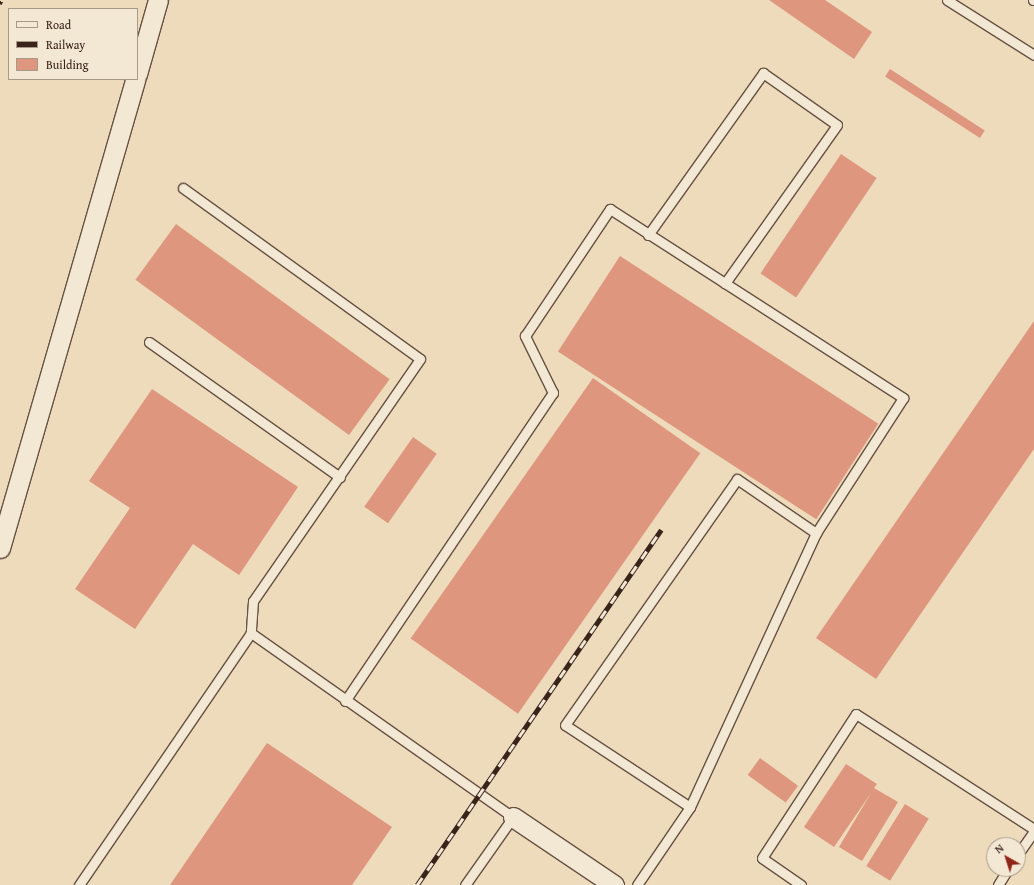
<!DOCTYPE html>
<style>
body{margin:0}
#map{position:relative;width:1034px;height:885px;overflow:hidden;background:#eddbbb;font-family:"Gentium Book Plus",serif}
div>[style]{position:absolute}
.building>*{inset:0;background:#de977e;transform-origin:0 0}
.path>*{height:2.5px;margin-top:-1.25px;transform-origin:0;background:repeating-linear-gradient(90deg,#3a231a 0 3px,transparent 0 5px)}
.roads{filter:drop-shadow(1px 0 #675142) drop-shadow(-1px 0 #675142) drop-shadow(0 1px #675142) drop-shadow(0 -1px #675142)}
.lane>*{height:9px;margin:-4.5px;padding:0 4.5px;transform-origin:4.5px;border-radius:4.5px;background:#f3e8d3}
.street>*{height:19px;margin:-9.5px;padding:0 9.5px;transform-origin:9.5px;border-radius:9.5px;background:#f3e8d3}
.rail>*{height:4.5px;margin-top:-2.25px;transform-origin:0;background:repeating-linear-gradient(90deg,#f3e8d3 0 9px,#3a231a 0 18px);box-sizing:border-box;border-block:1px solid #3a231a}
span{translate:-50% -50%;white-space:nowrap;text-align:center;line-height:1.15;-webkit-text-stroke:3px #f3e8d3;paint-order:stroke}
.legend{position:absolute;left:8px;top:8px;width:130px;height:72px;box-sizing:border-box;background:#f3e8d3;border:1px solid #a99989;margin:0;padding:5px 7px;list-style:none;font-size:12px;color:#3a231a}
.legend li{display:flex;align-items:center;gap:8px;height:20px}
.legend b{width:20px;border:1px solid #a99989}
.north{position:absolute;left:986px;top:837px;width:40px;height:40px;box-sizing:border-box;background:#f3e8d3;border:1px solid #a99989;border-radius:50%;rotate:321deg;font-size:11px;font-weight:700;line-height:16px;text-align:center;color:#3a231a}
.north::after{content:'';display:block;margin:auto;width:14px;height:18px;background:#8f2418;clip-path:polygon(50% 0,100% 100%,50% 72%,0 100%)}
</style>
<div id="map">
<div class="building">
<i style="clip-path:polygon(769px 0,825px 0,872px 32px,854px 59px)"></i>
<i style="left:890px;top:69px;width:113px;height:9px;rotate:33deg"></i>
<i style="left:841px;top:154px;width:43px;height:144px;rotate:34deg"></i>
<i style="left:176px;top:224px;width:264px;height:69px;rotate:36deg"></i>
<i style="left:620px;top:256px;width:308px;height:114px;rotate:33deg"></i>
<i style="clip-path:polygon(1034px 321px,1034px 449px,876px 679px,816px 638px)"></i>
<i style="left:593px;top:378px;width:131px;height:318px;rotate:35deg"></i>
<i style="clip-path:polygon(152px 389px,298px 487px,239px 575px,193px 544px,135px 629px,75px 589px,130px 508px,89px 481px)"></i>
<i style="left:413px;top:437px;width:29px;height:85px;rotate:35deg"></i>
<i style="clip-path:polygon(267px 743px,392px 827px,352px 885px,170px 885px)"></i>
<i style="left:760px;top:758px;width:47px;height:21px;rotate:36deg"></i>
<i style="clip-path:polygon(846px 764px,877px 784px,874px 788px,898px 802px,862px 861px,839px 847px,871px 793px,834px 847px,804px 827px)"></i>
<i style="left:905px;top:804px;width:28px;height:73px;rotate:32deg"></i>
</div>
<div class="path">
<i style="left:0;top:4px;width:4px;rotate:-63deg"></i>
</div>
<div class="roads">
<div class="lane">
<i style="left:947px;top:0;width:103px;rotate:32.3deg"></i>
<i style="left:1033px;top:0;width:1px"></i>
<i style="left:183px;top:188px;width:292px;rotate:35.8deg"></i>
<i style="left:420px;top:359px;width:294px;rotate:124.6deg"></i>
<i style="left:253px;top:601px;width:32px;rotate:94deg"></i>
<i style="left:648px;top:235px;width:199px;rotate:-54.6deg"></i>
<i style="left:763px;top:73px;width:90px;rotate:35.1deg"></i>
<i style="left:837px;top:125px;width:194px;rotate:125.3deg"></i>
<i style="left:149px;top:342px;width:234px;rotate:35.3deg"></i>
<i style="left:345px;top:701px;width:372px;rotate:-56deg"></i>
<i style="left:553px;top:393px;width:64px;rotate:-116.2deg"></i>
<i style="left:525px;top:336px;width:153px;rotate:-56.2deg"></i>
<i style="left:610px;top:209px;width:349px;rotate:32.8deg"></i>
<i style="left:903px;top:398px;width:161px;rotate:122.8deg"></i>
<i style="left:816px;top:533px;width:302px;rotate:114.7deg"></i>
<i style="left:690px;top:807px;width:94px;rotate:124.2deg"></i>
<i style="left:690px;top:807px;width:149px;rotate:-146.7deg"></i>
<i style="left:565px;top:725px;width:300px;rotate:-55deg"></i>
<i style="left:737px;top:479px;width:96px;rotate:34.4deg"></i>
<i style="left:1018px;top:854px;width:28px;rotate:-55deg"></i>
<i style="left:79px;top:885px;width:305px;rotate:-55.7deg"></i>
<i style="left:251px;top:633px;width:320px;rotate:35.1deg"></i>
<i style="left:513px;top:817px;width:83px;rotate:125.2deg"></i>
<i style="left:801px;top:885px;width:47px;rotate:-145.3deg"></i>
<i style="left:762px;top:858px;width:172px;rotate:-56.9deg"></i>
<i style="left:856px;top:714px;width:212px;rotate:32.9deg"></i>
<i style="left:998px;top:885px;width:19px;rotate:-58deg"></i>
</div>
<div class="street">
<i style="left:137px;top:74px;width:77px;rotate:-74.2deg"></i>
<i style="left:0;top:548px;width:488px;rotate:-73.9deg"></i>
<i style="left:513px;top:817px;width:122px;rotate:34deg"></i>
</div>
</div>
<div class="rail">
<i style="left:417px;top:885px;width:431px;rotate:-55.5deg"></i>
</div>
<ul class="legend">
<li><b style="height:5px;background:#f3e8d3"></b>Road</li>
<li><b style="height:5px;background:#3a231a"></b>Railway</li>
<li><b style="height:11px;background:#de977e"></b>Building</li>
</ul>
<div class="north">N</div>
</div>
